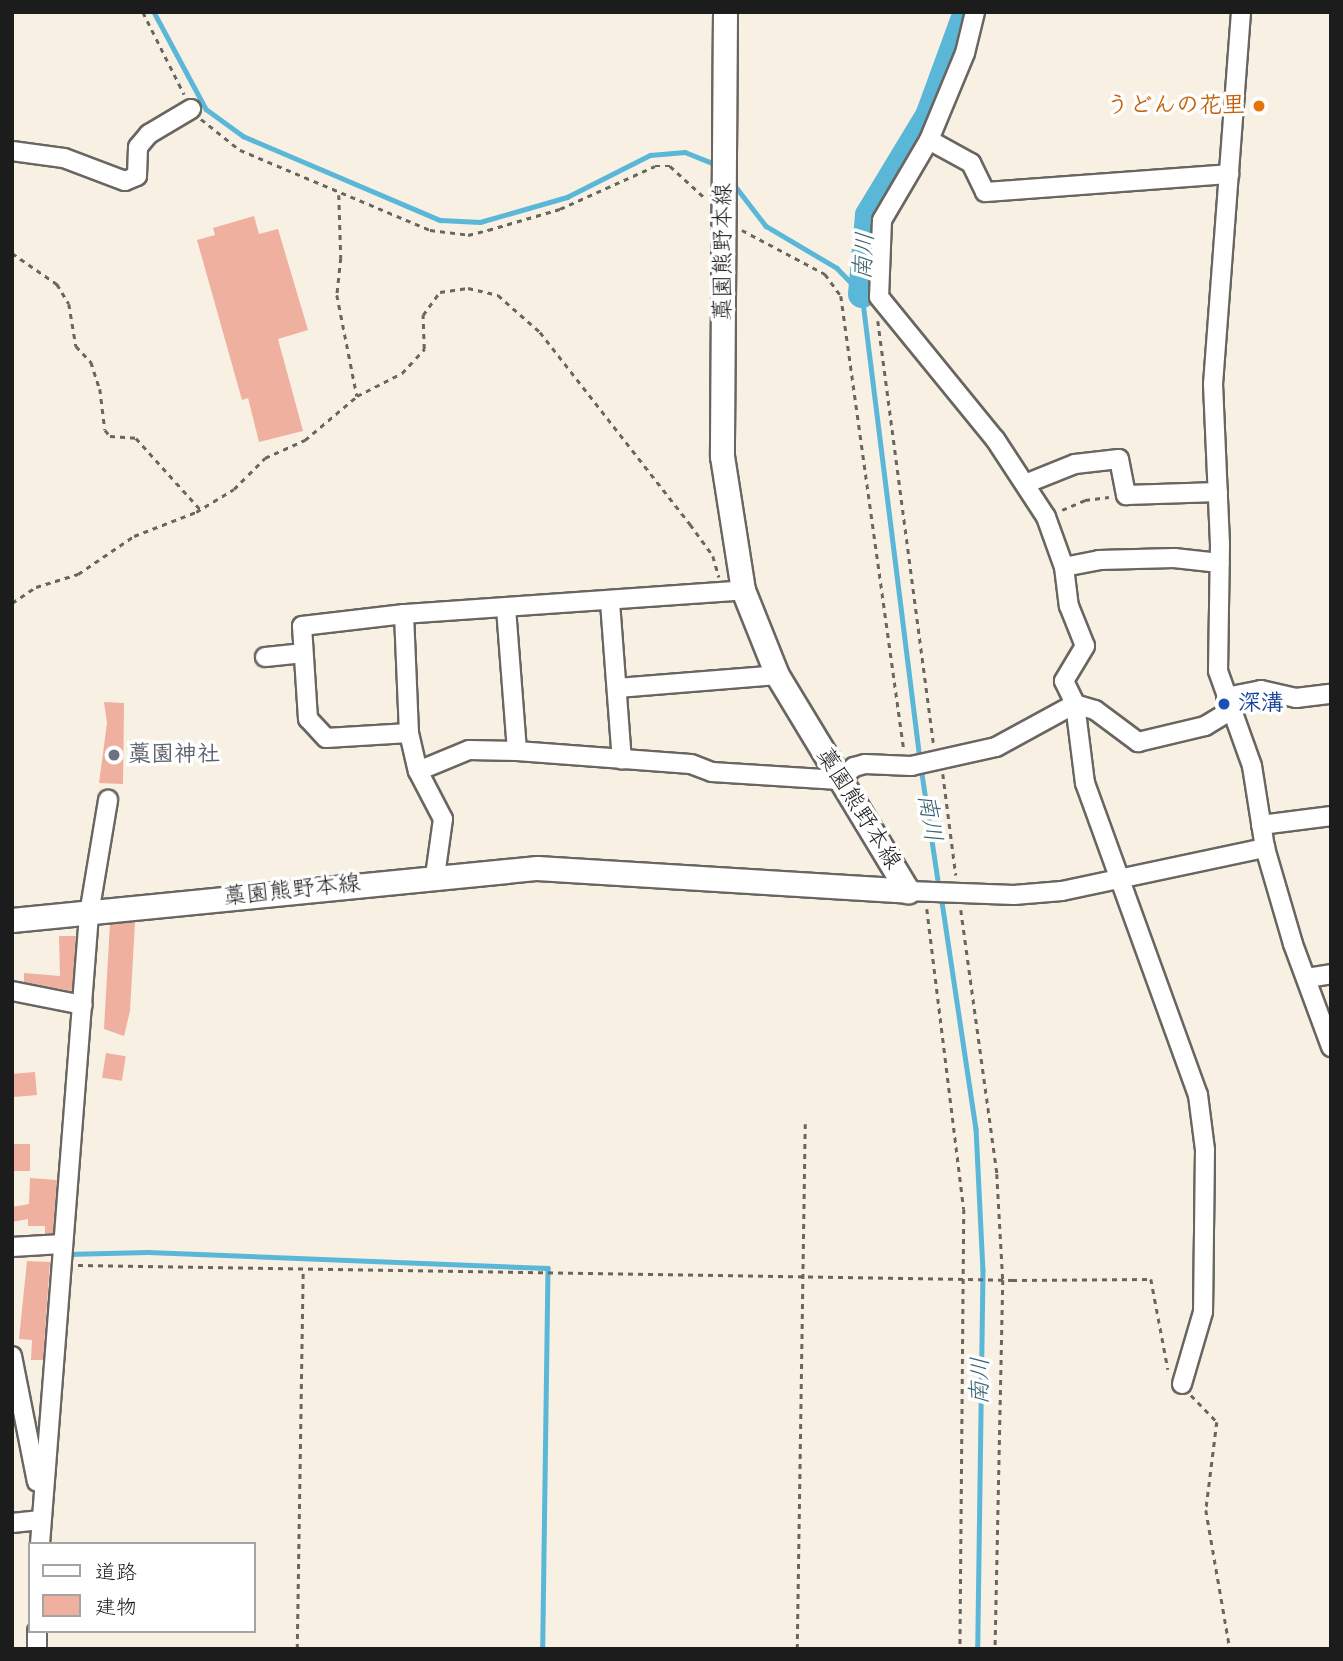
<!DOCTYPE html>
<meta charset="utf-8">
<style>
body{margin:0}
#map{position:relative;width:1343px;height:1661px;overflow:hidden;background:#f8f0e2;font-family:Mynerve,"Klee One",sans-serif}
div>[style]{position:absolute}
.stream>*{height:4.5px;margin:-2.25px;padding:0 2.25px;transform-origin:2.25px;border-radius:2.25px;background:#5ab7d8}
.river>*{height:28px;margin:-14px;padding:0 14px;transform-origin:14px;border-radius:14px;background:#5ab7d8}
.building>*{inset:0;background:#efb09f;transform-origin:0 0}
.path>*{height:2.5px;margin-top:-1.25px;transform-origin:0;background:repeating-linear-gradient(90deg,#696661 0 5px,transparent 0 10px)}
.roads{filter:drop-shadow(2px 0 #696661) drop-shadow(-2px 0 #696661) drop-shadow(0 2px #696661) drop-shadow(0 -2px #696661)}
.minor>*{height:18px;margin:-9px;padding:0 9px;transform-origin:9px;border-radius:9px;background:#fff}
.major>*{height:23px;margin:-11.5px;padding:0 11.5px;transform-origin:11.5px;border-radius:11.5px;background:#fff}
.path-bridge>*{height:2.5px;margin-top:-1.25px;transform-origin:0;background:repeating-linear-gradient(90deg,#696661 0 5px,transparent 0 10px)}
.dots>*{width:19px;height:19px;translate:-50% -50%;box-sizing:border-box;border:4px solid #fff;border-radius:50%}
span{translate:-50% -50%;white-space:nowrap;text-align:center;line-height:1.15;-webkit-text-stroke:7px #fff;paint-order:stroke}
.food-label{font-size:23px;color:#c56008;font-weight:700}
.right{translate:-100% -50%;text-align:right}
.street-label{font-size:23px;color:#1c1c1c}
.transit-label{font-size:23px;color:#164399;font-weight:700}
.left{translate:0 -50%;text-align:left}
.worship-label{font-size:23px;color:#5b616d;font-weight:700}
.water-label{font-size:24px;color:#386271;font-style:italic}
.frame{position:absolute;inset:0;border:14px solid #1c1c1c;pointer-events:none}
.legend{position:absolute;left:28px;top:1542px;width:228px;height:91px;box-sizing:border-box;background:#fff;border:2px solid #a4a4a4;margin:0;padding:9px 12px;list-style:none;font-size:21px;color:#1c1c1c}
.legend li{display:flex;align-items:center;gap:14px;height:35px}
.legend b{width:35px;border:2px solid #a4a4a4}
</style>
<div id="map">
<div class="stream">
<i style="left:154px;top:12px;width:110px;rotate:61.8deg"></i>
<i style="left:206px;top:109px;width:46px;rotate:36.1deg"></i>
<i style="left:243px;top:136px;width:214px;rotate:23.1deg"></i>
<i style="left:440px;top:220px;width:40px;rotate:2.9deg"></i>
<i style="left:480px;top:222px;width:91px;rotate:-16deg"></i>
<i style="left:567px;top:197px;width:93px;rotate:-26.8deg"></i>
<i style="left:650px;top:155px;width:35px;rotate:-5deg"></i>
<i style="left:685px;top:152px;width:32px;rotate:22deg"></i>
<i style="left:733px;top:183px;width:54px;rotate:52.5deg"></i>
<i style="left:766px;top:226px;width:82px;rotate:30.6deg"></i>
<i style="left:837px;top:268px;width:36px;rotate:46deg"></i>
<i style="left:862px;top:294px;width:469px;rotate:82.9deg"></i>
<i style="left:921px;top:767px;width:121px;rotate:81.5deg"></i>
<i style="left:941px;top:895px;width:236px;rotate:81.5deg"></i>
<i style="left:976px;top:1128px;width:142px;rotate:87.2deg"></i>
<i style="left:983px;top:1270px;width:379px;rotate:90.8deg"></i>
<i style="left:34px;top:1254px;width:23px"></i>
<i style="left:66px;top:1254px;width:82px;rotate:-1.4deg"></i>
<i style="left:148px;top:1252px;width:400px;rotate:2.3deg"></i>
<i style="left:548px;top:1268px;width:381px;rotate:90.8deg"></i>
</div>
<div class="river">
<i style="left:862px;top:294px;width:79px;rotate:-84.9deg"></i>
<i style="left:869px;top:215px;width:116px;rotate:-58.8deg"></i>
<i style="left:929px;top:116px;width:111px;rotate:-69.9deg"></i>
</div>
<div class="building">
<i style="clip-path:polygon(254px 216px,259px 234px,278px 229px,308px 330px,278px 339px,303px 431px,259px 442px,248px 398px,242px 400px,197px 240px,215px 235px,213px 228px)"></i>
<i style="clip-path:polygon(104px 702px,124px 703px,123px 784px,99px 783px,107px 723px)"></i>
<i style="clip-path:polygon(135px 922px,130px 1011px,124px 1036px,104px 1029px,110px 924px)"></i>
<i style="clip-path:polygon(59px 936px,76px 936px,72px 991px,24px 982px,24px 973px,60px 976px)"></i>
<i style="left:106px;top:1053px;width:20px;height:25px;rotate:9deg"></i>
<i style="left:35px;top:1072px;width:23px;height:23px;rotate:85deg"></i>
<i style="left:12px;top:1144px;width:18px;height:27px"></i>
<i style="clip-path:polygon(30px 1178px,57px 1180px,53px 1233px,45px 1234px,45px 1226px,28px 1226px,28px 1219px,12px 1222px,12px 1207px,29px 1204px)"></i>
<i style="clip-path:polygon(27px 1261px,50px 1262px,43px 1360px,31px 1360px,32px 1340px,19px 1339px)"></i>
</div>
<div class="path">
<i style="left:143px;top:12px;width:92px;rotate:63.4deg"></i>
<i style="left:201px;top:119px;width:50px;rotate:38.5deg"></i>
<i style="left:240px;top:150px;width:206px;rotate:22.8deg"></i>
<i style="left:430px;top:230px;width:38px;rotate:7deg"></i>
<i style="left:468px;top:235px;width:21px;rotate:-14deg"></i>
<i style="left:488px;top:230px;width:75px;rotate:-16.3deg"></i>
<i style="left:560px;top:209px;width:104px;rotate:-24.4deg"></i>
<i style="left:655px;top:166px;width:15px"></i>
<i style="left:670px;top:166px;width:47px;rotate:42.4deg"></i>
<i style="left:339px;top:195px;width:63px;rotate:88.2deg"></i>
<i style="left:341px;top:258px;width:37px;rotate:96deg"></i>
<i style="left:337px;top:295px;width:103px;rotate:78.8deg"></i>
<i style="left:742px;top:230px;width:94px;rotate:27.9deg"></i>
<i style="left:825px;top:274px;width:27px;rotate:54deg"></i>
<i style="left:841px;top:296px;width:459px;rotate:82.1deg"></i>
<i style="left:12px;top:253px;width:55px;rotate:34.6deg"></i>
<i style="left:57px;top:284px;width:23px;rotate:59deg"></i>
<i style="left:69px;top:304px;width:43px;rotate:80.5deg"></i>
<i style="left:76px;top:346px;width:22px;rotate:47deg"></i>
<i style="left:91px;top:362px;width:28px;rotate:72deg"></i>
<i style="left:100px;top:389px;width:41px;rotate:83deg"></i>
<i style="left:105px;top:430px;width:8px;rotate:50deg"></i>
<i style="left:110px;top:436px;width:26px;rotate:4deg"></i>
<i style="left:136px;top:438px;width:96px;rotate:48deg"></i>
<i style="left:878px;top:321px;width:428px;rotate:82.5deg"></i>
<i style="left:1062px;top:510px;width:25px;rotate:-23deg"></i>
<i style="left:1085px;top:500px;width:24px;rotate:-7deg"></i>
<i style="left:12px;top:603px;width:29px;rotate:-34deg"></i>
<i style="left:36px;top:587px;width:44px;rotate:-17.2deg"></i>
<i style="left:78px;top:574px;width:68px;rotate:-34.2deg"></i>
<i style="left:134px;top:536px;width:66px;rotate:-21.2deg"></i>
<i style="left:196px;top:512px;width:44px;rotate:-31.2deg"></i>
<i style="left:234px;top:489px;width:44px;rotate:-45deg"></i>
<i style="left:265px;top:458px;width:44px;rotate:-24.2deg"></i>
<i style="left:305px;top:440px;width:68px;rotate:-40.2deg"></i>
<i style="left:357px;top:396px;width:51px;rotate:-27.1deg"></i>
<i style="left:402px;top:373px;width:33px;rotate:-47deg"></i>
<i style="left:424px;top:349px;width:34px;rotate:-92deg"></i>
<i style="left:423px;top:315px;width:29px;rotate:-54deg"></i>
<i style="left:440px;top:292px;width:28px;rotate:-8deg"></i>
<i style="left:468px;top:288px;width:31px;rotate:13deg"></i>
<i style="left:498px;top:295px;width:56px;rotate:41.4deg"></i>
<i style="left:540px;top:332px;width:244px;rotate:52deg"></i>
<i style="left:690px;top:524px;width:39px;rotate:54deg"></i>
<i style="left:713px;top:556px;width:22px;rotate:74deg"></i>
<i style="left:943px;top:774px;width:102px;rotate:82.7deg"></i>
<i style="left:927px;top:909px;width:302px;rotate:83deg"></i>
<i style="left:964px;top:1209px;width:440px;rotate:90.5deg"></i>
<i style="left:961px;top:910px;width:266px;rotate:82.2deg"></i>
<i style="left:997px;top:1174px;width:106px;rotate:86.8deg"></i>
<i style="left:1003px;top:1280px;width:369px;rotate:91.2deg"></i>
<i style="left:78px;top:1265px;width:890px;rotate:0.9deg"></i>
<i style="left:1012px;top:1280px;width:139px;rotate:-0.4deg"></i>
<i style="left:1151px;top:1279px;width:92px;rotate:79.3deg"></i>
<i style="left:1191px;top:1395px;width:37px;rotate:46deg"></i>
<i style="left:1217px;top:1422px;width:89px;rotate:97.1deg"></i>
<i style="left:1206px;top:1510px;width:141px;rotate:80.2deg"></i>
<i style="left:297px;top:1649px;width:378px;rotate:-89.1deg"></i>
<i style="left:797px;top:1649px;width:525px;rotate:-89.13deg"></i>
</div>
<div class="roads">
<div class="minor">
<i style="left:975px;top:12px;width:42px;rotate:103.7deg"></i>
<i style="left:965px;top:53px;width:94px;rotate:112.5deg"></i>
<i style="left:929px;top:140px;width:93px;rotate:120.4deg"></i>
<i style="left:882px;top:220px;width:77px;rotate:92.2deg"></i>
<i style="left:879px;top:297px;width:183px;rotate:50.8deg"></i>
<i style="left:995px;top:439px;width:93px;rotate:56.8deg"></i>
<i style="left:1046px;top:517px;width:53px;rotate:70.2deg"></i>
<i style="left:1064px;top:567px;width:39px;rotate:83deg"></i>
<i style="left:1069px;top:606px;width:43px;rotate:68.2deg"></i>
<i style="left:1085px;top:646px;width:41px;rotate:121deg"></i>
<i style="left:1064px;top:681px;width:25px;rotate:64deg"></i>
<i style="left:1075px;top:704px;width:80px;rotate:82.8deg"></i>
<i style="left:1085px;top:783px;width:332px;rotate:70.1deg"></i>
<i style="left:1198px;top:1095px;width:55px;rotate:82.7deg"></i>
<i style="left:1205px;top:1150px;width:162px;rotate:90.7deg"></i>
<i style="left:1203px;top:1312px;width:75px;rotate:106.3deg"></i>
<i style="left:1241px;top:12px;width:373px;rotate:94.3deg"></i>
<i style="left:1213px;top:384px;width:160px;rotate:87.5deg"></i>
<i style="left:1220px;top:544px;width:127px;rotate:90.9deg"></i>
<i style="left:1218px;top:671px;width:101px;rotate:70.3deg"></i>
<i style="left:1252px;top:766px;width:83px;rotate:81deg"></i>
<i style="left:1265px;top:848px;width:100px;rotate:73.7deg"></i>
<i style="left:1293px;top:944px;width:110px;rotate:69.7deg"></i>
<i style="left:929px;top:140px;width:48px;rotate:28.7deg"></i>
<i style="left:971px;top:163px;width:32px;rotate:64deg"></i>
<i style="left:985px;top:192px;width:245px;rotate:-4.2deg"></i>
<i style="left:12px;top:151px;width:52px;rotate:7.7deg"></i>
<i style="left:64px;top:158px;width:65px;rotate:20.7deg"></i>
<i style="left:125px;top:181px;width:13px;rotate:-23deg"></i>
<i style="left:137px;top:176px;width:29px;rotate:-88deg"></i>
<i style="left:138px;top:147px;width:17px;rotate:-50deg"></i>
<i style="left:149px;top:134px;width:49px;rotate:-30.8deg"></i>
<i style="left:1025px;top:484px;width:54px;rotate:-21.8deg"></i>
<i style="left:1075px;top:464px;width:44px;rotate:-6.5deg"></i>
<i style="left:1119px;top:459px;width:37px;rotate:79deg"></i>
<i style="left:1126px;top:495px;width:92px;rotate:-1.9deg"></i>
<i style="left:1064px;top:567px;width:36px;rotate:-11deg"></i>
<i style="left:1099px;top:560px;width:75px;rotate:-1.5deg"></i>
<i style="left:1174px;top:558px;width:46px;rotate:6.2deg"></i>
<i style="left:610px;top:602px;width:158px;rotate:85.7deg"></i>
<i style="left:506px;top:608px;width:143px;rotate:85.6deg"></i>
<i style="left:404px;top:614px;width:119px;rotate:87.6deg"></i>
<i style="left:409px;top:733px;width:39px;rotate:77deg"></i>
<i style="left:418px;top:771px;width:54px;rotate:62.5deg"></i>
<i style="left:443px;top:819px;width:58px;rotate:98deg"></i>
<i style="left:265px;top:657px;width:37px;rotate:-6deg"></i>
<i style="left:617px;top:688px;width:161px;rotate:-4.6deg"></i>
<i style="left:1226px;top:697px;width:36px;rotate:-11deg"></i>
<i style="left:1261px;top:690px;width:36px;rotate:13deg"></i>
<i style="left:1296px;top:698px;width:35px;rotate:-7deg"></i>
<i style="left:409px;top:733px;width:83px;rotate:176.6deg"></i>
<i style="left:326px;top:738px;width:26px;rotate:-133deg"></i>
<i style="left:308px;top:719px;width:93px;rotate:-93.7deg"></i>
<i style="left:302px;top:626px;width:103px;rotate:-6.7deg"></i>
<i style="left:404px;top:614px;width:340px;rotate:-4deg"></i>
<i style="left:418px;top:771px;width:55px;rotate:-22.4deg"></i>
<i style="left:469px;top:750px;width:48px;rotate:1.2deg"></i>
<i style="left:517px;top:751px;width:174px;rotate:4.3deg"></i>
<i style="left:691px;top:764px;width:22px;rotate:21deg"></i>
<i style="left:712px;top:772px;width:127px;rotate:3.6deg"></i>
<i style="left:839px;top:780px;width:20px;rotate:-41deg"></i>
<i style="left:854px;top:767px;width:11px;rotate:-15deg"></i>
<i style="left:865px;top:764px;width:46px;rotate:2.5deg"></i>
<i style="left:911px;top:766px;width:87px;rotate:-12.6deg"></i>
<i style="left:996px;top:747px;width:90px;rotate:-28.6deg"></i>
<i style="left:1075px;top:704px;width:21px;rotate:17deg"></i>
<i style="left:1095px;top:710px;width:54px;rotate:36.7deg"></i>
<i style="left:1138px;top:742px;width:69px;rotate:-13.4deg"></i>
<i style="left:1205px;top:726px;width:31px;rotate:-31deg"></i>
<i style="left:1261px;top:825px;width:71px;rotate:-7.3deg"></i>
<i style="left:908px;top:891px;width:106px;rotate:2.2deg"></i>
<i style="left:1014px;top:895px;width:48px;rotate:-4.8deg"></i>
<i style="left:1062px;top:891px;width:208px;rotate:-12deg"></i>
<i style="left:1307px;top:978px;width:24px;rotate:-9deg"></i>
<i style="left:12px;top:991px;width:72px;rotate:11.2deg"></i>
<i style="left:12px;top:1247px;width:50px;rotate:-3.4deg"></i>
<i style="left:12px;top:1356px;width:128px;rotate:78.8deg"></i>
<i style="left:12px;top:1523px;width:29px;rotate:-6deg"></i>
<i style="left:40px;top:1544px;width:632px;rotate:-85.55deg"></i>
<i style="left:89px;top:914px;width:116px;rotate:-80.5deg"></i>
<i style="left:37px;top:1649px;width:18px;rotate:-90deg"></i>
</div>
<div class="major">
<i style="left:725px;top:12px;width:444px;rotate:90.4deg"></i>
<i style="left:722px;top:456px;width:136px;rotate:81.1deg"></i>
<i style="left:743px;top:590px;width:92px;rotate:68.2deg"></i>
<i style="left:777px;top:675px;width:253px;rotate:58.8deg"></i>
<i style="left:12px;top:920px;width:528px;rotate:-5.66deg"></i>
<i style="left:537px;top:868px;width:372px;rotate:3.5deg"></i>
</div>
</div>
<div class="path-bridge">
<i style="left:968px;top:1279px;width:44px;rotate:1.3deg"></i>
</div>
<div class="dots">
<i style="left:1259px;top:106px;background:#e8710a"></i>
<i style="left:1224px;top:704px;background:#1a4fb4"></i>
<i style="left:114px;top:755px;background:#6b7280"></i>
</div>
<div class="food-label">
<span class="right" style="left:1245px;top:106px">うどんの花里</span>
</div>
<div class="street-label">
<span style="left:724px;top:252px;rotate:-90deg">藁園熊野本線</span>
<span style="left:858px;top:809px;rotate:58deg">藁園熊野本線</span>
<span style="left:292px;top:891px;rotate:-6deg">藁園熊野本線</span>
</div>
<div class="transit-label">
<span class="left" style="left:1238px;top:704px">深溝</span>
</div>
<div class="worship-label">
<span class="left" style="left:128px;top:755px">藁園神社</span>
</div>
<div class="water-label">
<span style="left:865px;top:256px;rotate:-86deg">南川</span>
<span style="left:929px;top:818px;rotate:81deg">南川</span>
<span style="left:981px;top:1381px;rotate:-89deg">南川</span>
</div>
<div class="frame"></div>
<ul class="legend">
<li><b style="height:9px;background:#fff"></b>道路</li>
<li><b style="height:19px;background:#efb09f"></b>建物</li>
</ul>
</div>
